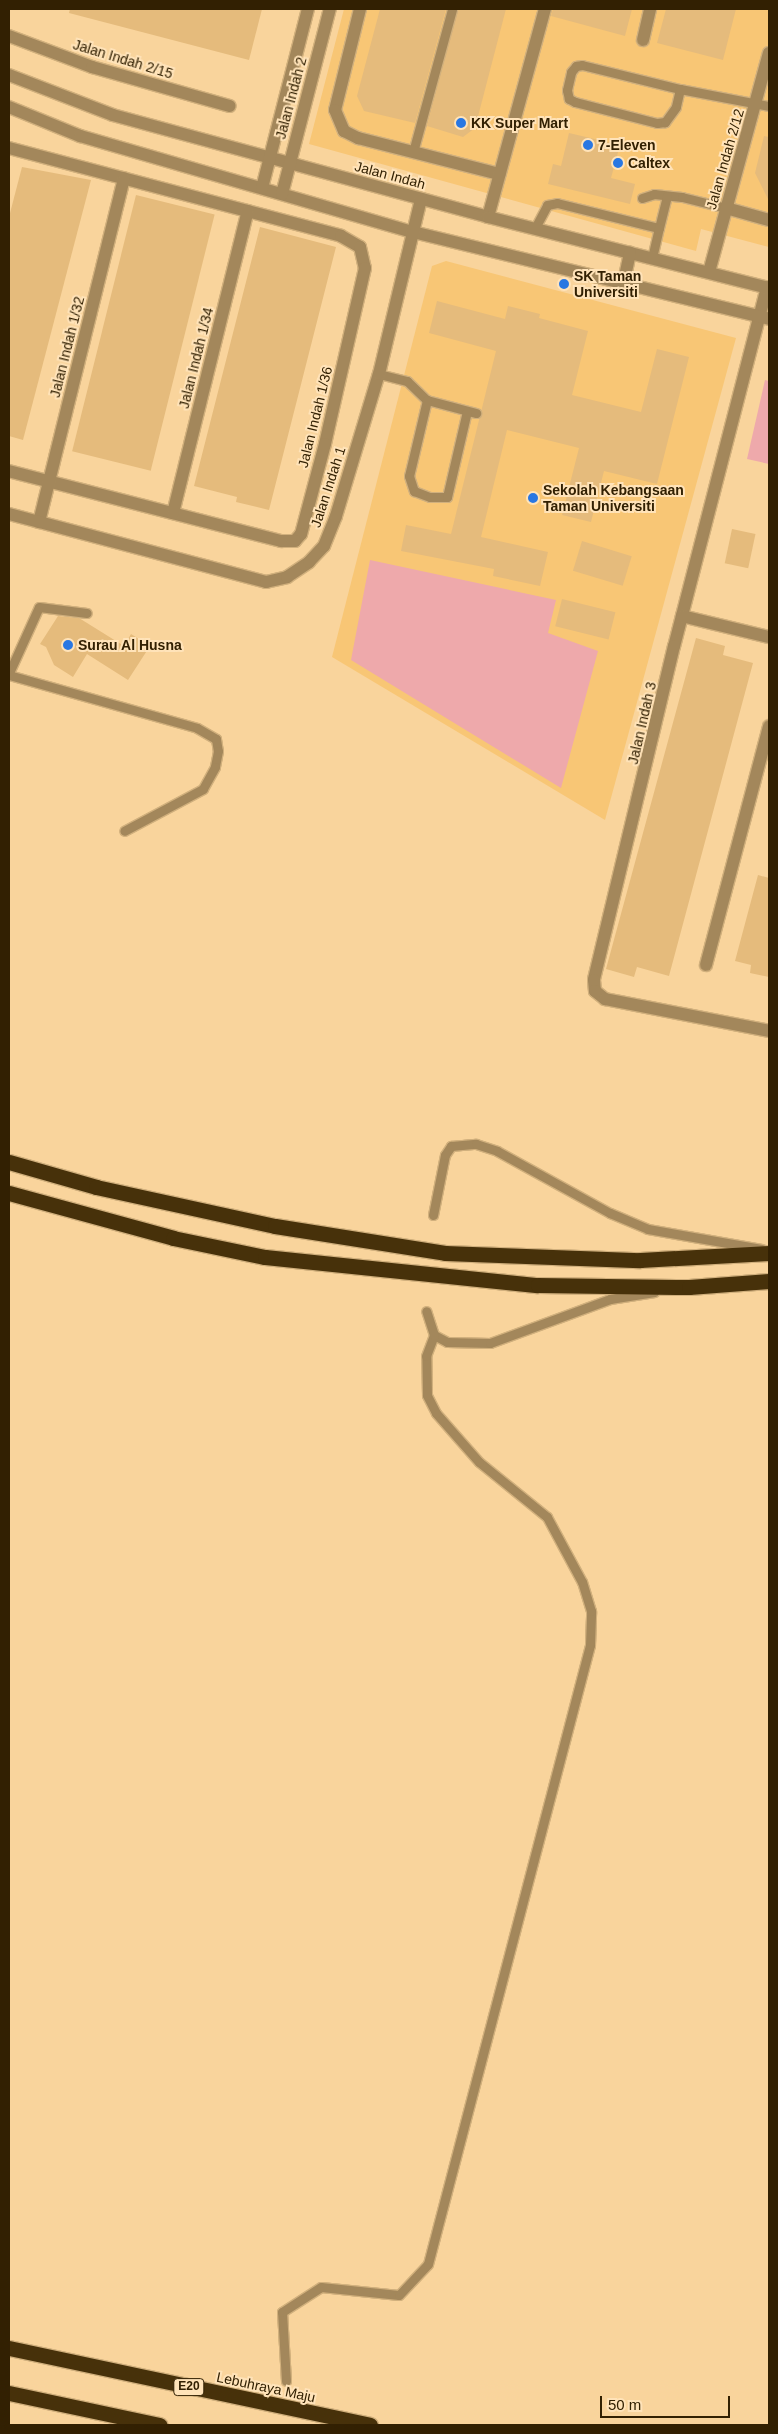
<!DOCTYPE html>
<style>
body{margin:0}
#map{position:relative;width:778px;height:2434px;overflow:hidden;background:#f9d49c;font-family:Arial,sans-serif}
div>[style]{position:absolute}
.built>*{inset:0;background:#f8c675}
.green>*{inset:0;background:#eea9ab}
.building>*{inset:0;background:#e5bb7c;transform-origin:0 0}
.roads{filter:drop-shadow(1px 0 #d1b07d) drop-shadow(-1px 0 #d1b07d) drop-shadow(0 1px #d1b07d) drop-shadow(0 -1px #d1b07d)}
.service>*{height:9px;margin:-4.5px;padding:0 4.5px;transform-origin:4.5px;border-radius:4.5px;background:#a3875b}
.minor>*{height:12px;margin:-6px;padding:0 6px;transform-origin:6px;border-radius:6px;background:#a3875b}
.tertiary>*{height:12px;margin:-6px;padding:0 6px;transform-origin:6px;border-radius:6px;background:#a3875b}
.motorway>*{height:15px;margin:-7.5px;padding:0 7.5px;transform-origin:7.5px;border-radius:7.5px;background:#47310a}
.dots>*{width:14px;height:14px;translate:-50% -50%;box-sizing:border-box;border:2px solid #ffe3b9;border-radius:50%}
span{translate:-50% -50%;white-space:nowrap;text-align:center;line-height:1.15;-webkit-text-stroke:4px #ffe3b9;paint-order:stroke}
.shield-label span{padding:1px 4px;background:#ffe3b9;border:1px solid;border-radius:4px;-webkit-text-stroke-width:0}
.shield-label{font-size:12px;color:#322002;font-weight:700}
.street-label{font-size:14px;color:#322002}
.poi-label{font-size:14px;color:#322002;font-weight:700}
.left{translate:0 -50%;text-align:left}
.frame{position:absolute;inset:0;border:10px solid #322002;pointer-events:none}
.scale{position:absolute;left:600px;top:2396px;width:130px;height:22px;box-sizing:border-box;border:2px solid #322002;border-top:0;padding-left:6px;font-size:15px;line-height:18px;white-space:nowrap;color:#322002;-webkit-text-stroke:4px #ffe3b9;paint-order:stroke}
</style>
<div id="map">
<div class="built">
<i style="clip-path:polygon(344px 9px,769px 9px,769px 247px,701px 229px,696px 251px,309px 144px)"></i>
<i style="clip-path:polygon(446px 261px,736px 338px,605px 820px,332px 657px,432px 266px)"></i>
</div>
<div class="green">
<i style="clip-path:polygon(765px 380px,769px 381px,769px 464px,747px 459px)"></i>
<i style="clip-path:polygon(370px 560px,556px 600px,548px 633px,598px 651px,561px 788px,351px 660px)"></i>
</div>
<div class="building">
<i style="clip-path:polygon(70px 9px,262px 9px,249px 60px,69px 13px)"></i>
<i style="clip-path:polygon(380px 9px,446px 9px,415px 123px,364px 111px,357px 96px)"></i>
<i style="clip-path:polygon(458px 9px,506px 9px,475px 128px,463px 137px,427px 126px)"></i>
<i style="clip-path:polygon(553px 9px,632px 9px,625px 36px,551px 16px)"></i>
<i style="clip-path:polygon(666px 9px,736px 9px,723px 60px,657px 43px)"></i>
<i style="clip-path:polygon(569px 133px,620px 145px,611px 178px,635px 184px,630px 204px,548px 184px,553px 164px,561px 166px)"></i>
<i style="clip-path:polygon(764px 136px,769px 137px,769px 201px,755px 173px)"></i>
<i style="clip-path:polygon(22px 167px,91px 180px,23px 440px,9px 436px,9px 217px)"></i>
<i style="left:136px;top:195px;width:81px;height:264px;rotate:14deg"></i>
<i style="clip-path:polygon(260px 227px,336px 247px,269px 510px,236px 502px,237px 497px,194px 486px)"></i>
<i style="clip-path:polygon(437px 301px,505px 319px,508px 306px,540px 314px,539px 318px,588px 331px,572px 395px,641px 412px,657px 349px,689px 357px,657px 484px,604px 471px,591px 522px,562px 515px,579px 448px,507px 430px,481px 537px,548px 552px,540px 586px,493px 576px,494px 569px,401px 551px,406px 525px,451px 534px,496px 351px,429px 333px)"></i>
<i style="left:732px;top:529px;width:24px;height:35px;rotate:12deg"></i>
<i style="left:582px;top:541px;width:52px;height:31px;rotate:17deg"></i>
<i style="left:562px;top:599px;width:55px;height:28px;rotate:14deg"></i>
<i style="clip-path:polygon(58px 616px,79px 618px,124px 646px,131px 634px,150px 646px,128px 680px,87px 654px,73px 677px,54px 665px,46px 647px,40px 644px)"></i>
<i style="clip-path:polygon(696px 638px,725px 646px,723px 655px,753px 663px,669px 976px,637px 967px,634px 977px,606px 969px)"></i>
<i style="clip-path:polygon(758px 875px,769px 878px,769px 977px,750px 973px,751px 965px,735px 961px)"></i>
</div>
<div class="roads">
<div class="service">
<i style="left:582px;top:65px;width:101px;rotate:13.8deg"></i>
<i style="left:680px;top:89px;width:18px;rotate:103deg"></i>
<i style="left:676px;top:107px;width:19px;rotate:126deg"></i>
<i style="left:665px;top:122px;width:8px;rotate:173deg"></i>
<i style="left:657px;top:123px;width:85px;rotate:-165.6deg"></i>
<i style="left:575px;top:102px;width:7px;rotate:-153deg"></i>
<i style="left:569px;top:99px;width:9px;rotate:-103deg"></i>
<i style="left:567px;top:90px;width:18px;rotate:-77deg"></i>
<i style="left:571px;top:72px;width:8px;rotate:-50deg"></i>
<i style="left:576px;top:66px;width:6px;rotate:-9deg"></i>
<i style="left:680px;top:89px;width:91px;rotate:10.8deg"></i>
<i style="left:413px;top:152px;width:148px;rotate:-74.7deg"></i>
<i style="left:642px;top:198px;width:13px;rotate:-18deg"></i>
<i style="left:654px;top:194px;width:28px;rotate:6deg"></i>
<i style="left:682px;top:197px;width:45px;rotate:14deg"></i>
<i style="left:535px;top:228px;width:26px;rotate:-62deg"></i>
<i style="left:547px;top:205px;width:10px;rotate:-11deg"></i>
<i style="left:557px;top:203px;width:105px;rotate:13.8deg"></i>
<i style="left:659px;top:228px;width:33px;rotate:-76deg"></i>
<i style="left:652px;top:258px;width:31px;rotate:-77deg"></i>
<i style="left:379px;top:374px;width:29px;rotate:14deg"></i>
<i style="left:407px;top:381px;width:28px;rotate:44deg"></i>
<i style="left:427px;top:400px;width:51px;rotate:14.9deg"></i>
<i style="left:427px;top:400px;width:78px;rotate:103.3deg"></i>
<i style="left:409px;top:476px;width:16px;rotate:72deg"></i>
<i style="left:414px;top:491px;width:17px;rotate:21deg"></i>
<i style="left:430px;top:497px;width:17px"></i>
<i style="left:447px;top:497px;width:88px;rotate:-76.9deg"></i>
<i style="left:9px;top:673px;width:72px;rotate:-65.6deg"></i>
<i style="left:39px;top:607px;width:48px;rotate:7.1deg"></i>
<i style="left:9px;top:675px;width:195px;rotate:15.7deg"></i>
<i style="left:197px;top:728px;width:22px;rotate:30deg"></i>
<i style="left:216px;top:739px;width:12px;rotate:81deg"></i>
<i style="left:218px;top:751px;width:16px;rotate:101deg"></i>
<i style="left:215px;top:767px;width:25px;rotate:119deg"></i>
<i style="left:203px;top:789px;width:89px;rotate:152deg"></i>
<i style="left:433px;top:1215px;width:61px;rotate:-78.7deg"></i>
<i style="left:445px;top:1155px;width:11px;rotate:-56deg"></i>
<i style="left:451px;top:1146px;width:25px;rotate:-5deg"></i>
<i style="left:476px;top:1144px;width:22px;rotate:18deg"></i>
<i style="left:497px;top:1151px;width:129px;rotate:28.8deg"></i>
<i style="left:610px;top:1213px;width:41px;rotate:22.8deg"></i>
<i style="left:648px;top:1229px;width:115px;rotate:10deg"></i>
<i style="left:434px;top:1335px;width:15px;rotate:28deg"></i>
<i style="left:447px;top:1342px;width:43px;rotate:1.3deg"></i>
<i style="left:490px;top:1343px;width:128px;rotate:-20.1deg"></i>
<i style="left:610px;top:1299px;width:45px;rotate:-9deg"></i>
<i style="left:286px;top:2381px;width:69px;rotate:-93.3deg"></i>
<i style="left:282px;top:2312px;width:46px;rotate:-32.7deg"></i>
<i style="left:321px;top:2287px;width:78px;rotate:5.9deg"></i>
<i style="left:399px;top:2295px;width:42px;rotate:-46.9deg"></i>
<i style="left:428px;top:2264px;width:640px;rotate:-75.33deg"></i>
<i style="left:590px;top:1645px;width:34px;rotate:-88deg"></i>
<i style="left:591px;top:1611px;width:30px;rotate:-107deg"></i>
<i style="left:582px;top:1582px;width:74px;rotate:-118.3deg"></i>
<i style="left:547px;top:1517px;width:87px;rotate:-141deg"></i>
<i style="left:479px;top:1462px;width:65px;rotate:-131.3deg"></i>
<i style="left:436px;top:1413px;width:20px;rotate:-117deg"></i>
<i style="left:427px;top:1395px;width:39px;rotate:-91deg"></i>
<i style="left:426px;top:1356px;width:22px;rotate:-69deg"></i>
<i style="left:434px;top:1335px;width:25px;rotate:-108deg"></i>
</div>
<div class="minor">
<i style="left:360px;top:9px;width:104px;rotate:103.9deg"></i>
<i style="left:335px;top:110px;width:23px;rotate:67deg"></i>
<i style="left:344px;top:131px;width:16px;rotate:27deg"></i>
<i style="left:358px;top:138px;width:146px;rotate:14.3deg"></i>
<i style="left:9px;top:36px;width:89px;rotate:20.5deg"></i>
<i style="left:92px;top:67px;width:143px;rotate:15.8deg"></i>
<i style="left:643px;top:40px;width:32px;rotate:-77deg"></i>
<i style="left:9px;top:148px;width:343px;rotate:14.8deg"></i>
<i style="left:341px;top:236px;width:22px;rotate:30deg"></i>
<i style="left:360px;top:247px;width:22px;rotate:77deg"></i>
<i style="left:365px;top:268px;width:180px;rotate:102.8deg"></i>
<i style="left:325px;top:444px;width:93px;rotate:104.9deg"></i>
<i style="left:301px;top:534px;width:9px;rotate:131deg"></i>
<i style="left:295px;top:541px;width:14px;rotate:180deg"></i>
<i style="left:281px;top:541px;width:281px;rotate:-165.6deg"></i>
<i style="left:726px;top:208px;width:45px;rotate:15.6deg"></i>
<i style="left:488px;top:217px;width:216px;rotate:-74.7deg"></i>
<i style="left:709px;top:272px;width:227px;rotate:-74.7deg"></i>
<i style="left:767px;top:287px;width:371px;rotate:104.5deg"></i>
<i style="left:674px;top:646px;width:343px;rotate:103.5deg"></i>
<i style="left:594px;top:980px;width:11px;rotate:85deg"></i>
<i style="left:595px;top:991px;width:13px;rotate:39deg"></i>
<i style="left:605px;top:999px;width:167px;rotate:11deg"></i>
<i style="left:173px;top:513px;width:311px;rotate:-76.1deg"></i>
<i style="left:39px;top:522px;width:354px;rotate:-76.1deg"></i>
<i style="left:682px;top:616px;width:89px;rotate:13.6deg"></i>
<i style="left:706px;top:965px;width:247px;rotate:-75.2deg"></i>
</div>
<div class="tertiary">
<i style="left:9px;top:75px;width:111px;rotate:21deg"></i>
<i style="left:113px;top:115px;width:389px;rotate:15.2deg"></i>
<i style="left:488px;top:217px;width:290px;rotate:14.2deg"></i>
<i style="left:9px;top:107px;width:77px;rotate:22.2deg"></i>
<i style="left:80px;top:136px;width:347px;rotate:16.1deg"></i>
<i style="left:413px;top:232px;width:366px;rotate:13.7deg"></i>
<i style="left:262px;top:188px;width:185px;rotate:-75.6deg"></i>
<i style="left:282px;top:194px;width:191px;rotate:-75.5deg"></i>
<i style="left:624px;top:281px;width:29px;rotate:-78deg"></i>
<i style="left:9px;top:514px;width:266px;rotate:14.8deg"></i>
<i style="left:266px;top:582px;width:22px;rotate:-13deg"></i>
<i style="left:287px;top:577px;width:27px;rotate:-34deg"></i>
<i style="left:309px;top:562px;width:22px;rotate:-47deg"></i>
<i style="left:324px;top:546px;width:32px;rotate:-68deg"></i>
<i style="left:336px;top:516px;width:148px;rotate:-73.2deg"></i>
<i style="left:379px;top:374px;width:180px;rotate:-76.5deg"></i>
</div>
<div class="motorway">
<i style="left:9px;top:1162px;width:91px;rotate:16deg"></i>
<i style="left:96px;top:1187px;width:183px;rotate:12.3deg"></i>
<i style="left:275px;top:1226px;width:172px;rotate:9deg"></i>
<i style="left:445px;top:1253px;width:195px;rotate:2.1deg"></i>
<i style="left:640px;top:1260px;width:129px;rotate:-3.1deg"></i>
<i style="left:9px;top:1193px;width:170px;rotate:15.3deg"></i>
<i style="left:173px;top:1238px;width:94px;rotate:11.7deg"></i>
<i style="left:265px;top:1257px;width:274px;rotate:5.9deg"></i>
<i style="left:538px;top:1285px;width:151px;rotate:0.8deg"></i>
<i style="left:689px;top:1287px;width:80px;rotate:-4.3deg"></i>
<i style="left:9px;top:2348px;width:369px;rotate:12deg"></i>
<i style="left:9px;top:2393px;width:154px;rotate:12deg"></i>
</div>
</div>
<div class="dots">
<i style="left:461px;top:123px;background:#2977e2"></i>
<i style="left:588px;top:145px;background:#2977e2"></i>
<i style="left:618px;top:163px;background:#2977e2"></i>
<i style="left:564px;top:284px;background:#2977e2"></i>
<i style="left:533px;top:498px;background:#2977e2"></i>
<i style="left:68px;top:645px;background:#2977e2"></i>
</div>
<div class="shield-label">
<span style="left:189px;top:2387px">E20</span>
</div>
<div class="street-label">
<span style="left:123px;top:59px;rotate:17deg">Jalan Indah 2/15</span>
<span style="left:291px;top:98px;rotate:-75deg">Jalan Indah 2</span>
<span style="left:725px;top:159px;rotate:-74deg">Jalan Indah 2/12</span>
<span style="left:390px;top:175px;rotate:15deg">Jalan Indah</span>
<span style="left:67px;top:347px;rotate:-76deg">Jalan Indah 1/32</span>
<span style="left:196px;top:358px;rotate:-76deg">Jalan Indah 1/34</span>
<span style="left:315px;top:417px;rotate:-76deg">Jalan Indah 1/36</span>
<span style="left:328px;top:487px;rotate:-72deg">Jalan Indah 1</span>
<span style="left:642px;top:723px;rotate:-77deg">Jalan Indah 3</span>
<span style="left:266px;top:2387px;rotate:12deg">Lebuhraya Maju</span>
</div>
<div class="poi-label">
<span class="left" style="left:471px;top:123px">KK Super Mart</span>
<span class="left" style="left:598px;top:145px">7-Eleven</span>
<span class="left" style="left:628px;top:163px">Caltex</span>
<span class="left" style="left:574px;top:284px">SK Taman<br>Universiti</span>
<span class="left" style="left:543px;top:498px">Sekolah Kebangsaan<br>Taman Universiti</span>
<span class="left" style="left:78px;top:645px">Surau Al Husna</span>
</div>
<div class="frame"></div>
<div class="scale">50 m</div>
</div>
